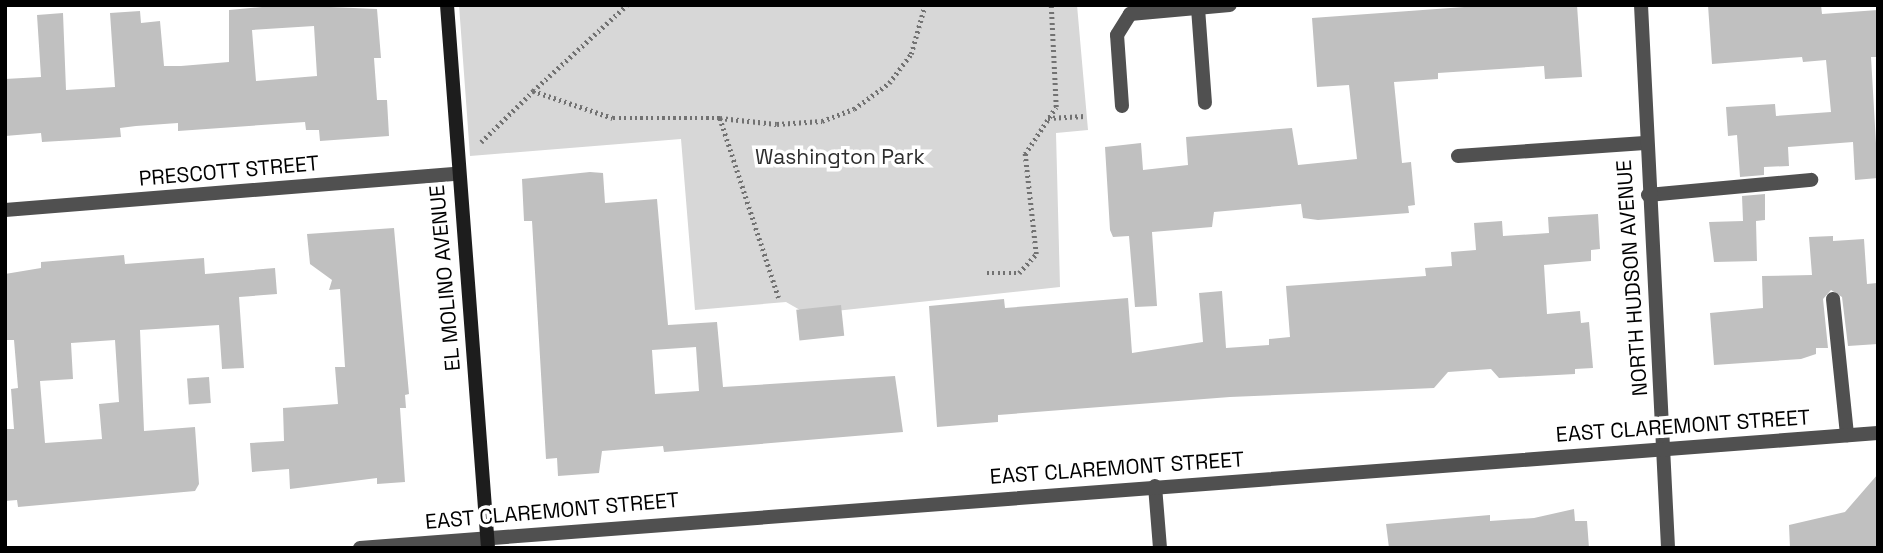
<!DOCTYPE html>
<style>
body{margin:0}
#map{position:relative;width:1883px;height:553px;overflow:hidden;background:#fff;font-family:"Space Grotesk",sans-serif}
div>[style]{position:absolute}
.green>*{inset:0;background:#d7d7d7}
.building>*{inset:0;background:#c0c0c0;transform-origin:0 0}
.path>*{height:4.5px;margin-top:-2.25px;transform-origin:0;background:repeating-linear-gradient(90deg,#727272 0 2px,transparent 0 5.5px)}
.lane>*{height:14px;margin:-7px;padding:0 7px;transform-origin:7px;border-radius:7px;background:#505050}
.street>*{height:14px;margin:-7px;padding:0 7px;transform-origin:7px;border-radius:7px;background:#505050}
.secondary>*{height:14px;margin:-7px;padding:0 7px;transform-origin:7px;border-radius:7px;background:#1d1d1d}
span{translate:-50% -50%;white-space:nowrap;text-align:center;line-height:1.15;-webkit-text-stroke:7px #fff;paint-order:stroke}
.park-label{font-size:21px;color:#2e2e2e}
.street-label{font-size:21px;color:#000}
.frame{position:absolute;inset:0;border:7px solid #000;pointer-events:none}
</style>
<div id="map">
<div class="green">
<i style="clip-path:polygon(459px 5px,1077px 5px,1088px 130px,1056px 133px,1060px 287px,807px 314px,786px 302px,695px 310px,681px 139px,470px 156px)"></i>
</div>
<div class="building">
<i style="clip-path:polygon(evenodd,284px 5px,377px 9px,381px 58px,374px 58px,377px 100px,387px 100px,389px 136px,320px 141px,319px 130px,306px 130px,305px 122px,178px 131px,178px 123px,136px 126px,120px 128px,121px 137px,93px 139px,42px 142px,41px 133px,5px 136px,5px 79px,41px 77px,37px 15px,63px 13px,66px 90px,115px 87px,110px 13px,140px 11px,141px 23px,160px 21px,164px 66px,181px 66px,229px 62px,229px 10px,284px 5px,314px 26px,317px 76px,256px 81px,252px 30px,314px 26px)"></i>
<i style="clip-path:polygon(1492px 5px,1577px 5px,1582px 77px,1545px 79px,1544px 66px,1438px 73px,1438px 79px,1394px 82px,1402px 163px,1411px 162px,1415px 205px,1408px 206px,1409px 213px,1318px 220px,1303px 218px,1301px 204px,1214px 212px,1212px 227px,1152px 232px,1157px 306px,1135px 307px,1129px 236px,1113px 237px,1110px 230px,1105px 147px,1141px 143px,1143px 170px,1188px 165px,1186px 137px,1292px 128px,1298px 165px,1357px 159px,1349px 85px,1317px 87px,1312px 18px)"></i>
<i style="clip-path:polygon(1708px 5px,1821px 5px,1822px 14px,1878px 10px,1878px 57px,1871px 57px,1878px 178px,1855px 180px,1853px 142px,1788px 147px,1789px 166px,1764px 167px,1764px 175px,1740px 177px,1737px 135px,1728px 136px,1726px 107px,1775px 104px,1776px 116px,1831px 112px,1826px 60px,1803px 62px,1802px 57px,1712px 64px)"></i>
<i style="clip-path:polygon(evenodd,590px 172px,603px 173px,605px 203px,657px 199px,668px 325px,717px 322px,723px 387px,895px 376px,903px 432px,664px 452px,663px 446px,602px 451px,599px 473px,558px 476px,557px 458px,546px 459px,532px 221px,524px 221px,522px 179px,590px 172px,696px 347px,699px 391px,655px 394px,652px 350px,696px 347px)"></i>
<i style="clip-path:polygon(1765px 194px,1765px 220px,1756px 221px,1757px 261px,1714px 262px,1709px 222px,1743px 221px,1742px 196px)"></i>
<i style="clip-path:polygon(1598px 214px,1600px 249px,1591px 250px,1591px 261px,1544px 265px,1547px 314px,1580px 311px,1581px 323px,1589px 322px,1593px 368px,1575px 369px,1575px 374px,1499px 378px,1491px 369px,1448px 372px,1434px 388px,1230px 397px,998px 415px,998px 422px,937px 427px,929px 306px,1004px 299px,1005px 308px,1128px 298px,1132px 353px,1203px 342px,1199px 293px,1222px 291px,1226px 348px,1269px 345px,1269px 339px,1290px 337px,1286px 286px,1426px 276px,1425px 268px,1452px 266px,1451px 252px,1476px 250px,1474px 223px,1502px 221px,1503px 236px,1549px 233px,1548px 217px)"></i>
<i style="clip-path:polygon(394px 228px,409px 394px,405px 395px,406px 408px,400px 408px,405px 482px,377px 484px,377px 478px,290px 489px,289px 469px,252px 472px,250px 443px,284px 441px,283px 408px,338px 404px,335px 367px,345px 367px,340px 289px,329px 290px,332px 280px,310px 264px,307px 234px)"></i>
<i style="clip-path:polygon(1833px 236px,1833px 241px,1864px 239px,1867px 284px,1877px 283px,1878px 344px,1848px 346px,1842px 297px,1831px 290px,1823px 299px,1828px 348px,1816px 348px,1816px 354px,1801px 359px,1714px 365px,1710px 313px,1763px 308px,1762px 276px,1812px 275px,1809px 237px)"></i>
<i style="clip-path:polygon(evenodd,124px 255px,125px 264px,204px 258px,205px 274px,275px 268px,277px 294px,239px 297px,244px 368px,222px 369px,219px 325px,140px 330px,144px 431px,195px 427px,199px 484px,195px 491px,18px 507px,17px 500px,5px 501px,5px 429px,14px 429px,11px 389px,18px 388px,14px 340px,5px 340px,5px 274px,41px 268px,41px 262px,124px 255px,115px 340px,119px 402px,99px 404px,102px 439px,45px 443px,40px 381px,73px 379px,71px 343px,115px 340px)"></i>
<i style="left:841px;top:305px;width:31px;height:45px;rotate:84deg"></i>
<i style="left:209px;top:377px;width:26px;height:22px;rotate:86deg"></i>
<i style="clip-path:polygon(1878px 474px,1878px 548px,1790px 548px,1789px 525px,1845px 512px)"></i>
<i style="clip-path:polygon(1574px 509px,1575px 521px,1587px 521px,1589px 548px,1389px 548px,1386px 524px,1490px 515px,1490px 521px,1534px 518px)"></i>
</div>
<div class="path">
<i style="left:533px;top:91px;width:127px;rotate:-42.5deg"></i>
<i style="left:720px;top:118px;width:57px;rotate:6deg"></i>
<i style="left:777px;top:124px;width:45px;rotate:-3.8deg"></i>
<i style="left:822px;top:121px;width:34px;rotate:-21deg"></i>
<i style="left:854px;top:109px;width:44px;rotate:-36.6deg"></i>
<i style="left:889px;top:83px;width:36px;rotate:-53deg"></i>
<i style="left:911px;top:54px;width:51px;rotate:-74.1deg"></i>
<i style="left:1048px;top:118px;width:37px;rotate:-3deg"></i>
<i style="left:481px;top:142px;width:73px;rotate:-44.4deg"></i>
<i style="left:533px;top:91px;width:84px;rotate:18.6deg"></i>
<i style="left:613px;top:118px;width:107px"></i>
<i style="left:720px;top:118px;width:189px;rotate:71.9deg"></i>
<i style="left:987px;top:273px;width:32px"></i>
<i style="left:1019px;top:273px;width:25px;rotate:-48deg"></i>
<i style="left:1036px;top:254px;width:101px;rotate:-96.3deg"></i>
<i style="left:1025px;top:154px;width:56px;rotate:-56.6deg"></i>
<i style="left:1056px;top:107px;width:102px;rotate:-92.8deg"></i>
</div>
<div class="lane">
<i style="left:1198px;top:8px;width:95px;rotate:85.8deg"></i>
<i style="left:1122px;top:106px;width:71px;rotate:-94deg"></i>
<i style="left:1117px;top:35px;width:25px;rotate:-58deg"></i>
<i style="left:1130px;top:14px;width:100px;rotate:-5.1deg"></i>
<i style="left:1458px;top:156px;width:187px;rotate:-4deg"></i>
<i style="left:1648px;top:195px;width:164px;rotate:-5.3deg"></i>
<i style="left:1833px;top:299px;width:137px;rotate:84.1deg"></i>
</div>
<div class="street">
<i style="left:1641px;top:5px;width:544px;rotate:87.15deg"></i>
<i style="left:5px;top:210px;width:453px;rotate:-4.6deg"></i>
<i style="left:1155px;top:486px;width:62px;rotate:85.4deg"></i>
<i style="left:360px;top:548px;width:1522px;rotate:-4.33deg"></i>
</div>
<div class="secondary">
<i style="left:447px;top:5px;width:545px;rotate:85.68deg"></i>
</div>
<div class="park-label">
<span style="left:840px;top:157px">Washington Park</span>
</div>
<div class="street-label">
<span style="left:229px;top:171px;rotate:-5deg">PRESCOTT STREET</span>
<span style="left:445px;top:278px;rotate:-95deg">EL MOLINO AVENUE</span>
<span style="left:1632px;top:278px;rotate:-94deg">NORTH HUDSON AVENUE</span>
<span style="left:1683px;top:426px;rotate:-4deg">EAST CLAREMONT STREET</span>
<span style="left:1117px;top:468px;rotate:-4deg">EAST CLAREMONT STREET</span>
<span style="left:552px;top:511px;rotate:-5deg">EAST CLAREMONT STREET</span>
</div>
<div class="frame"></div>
</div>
